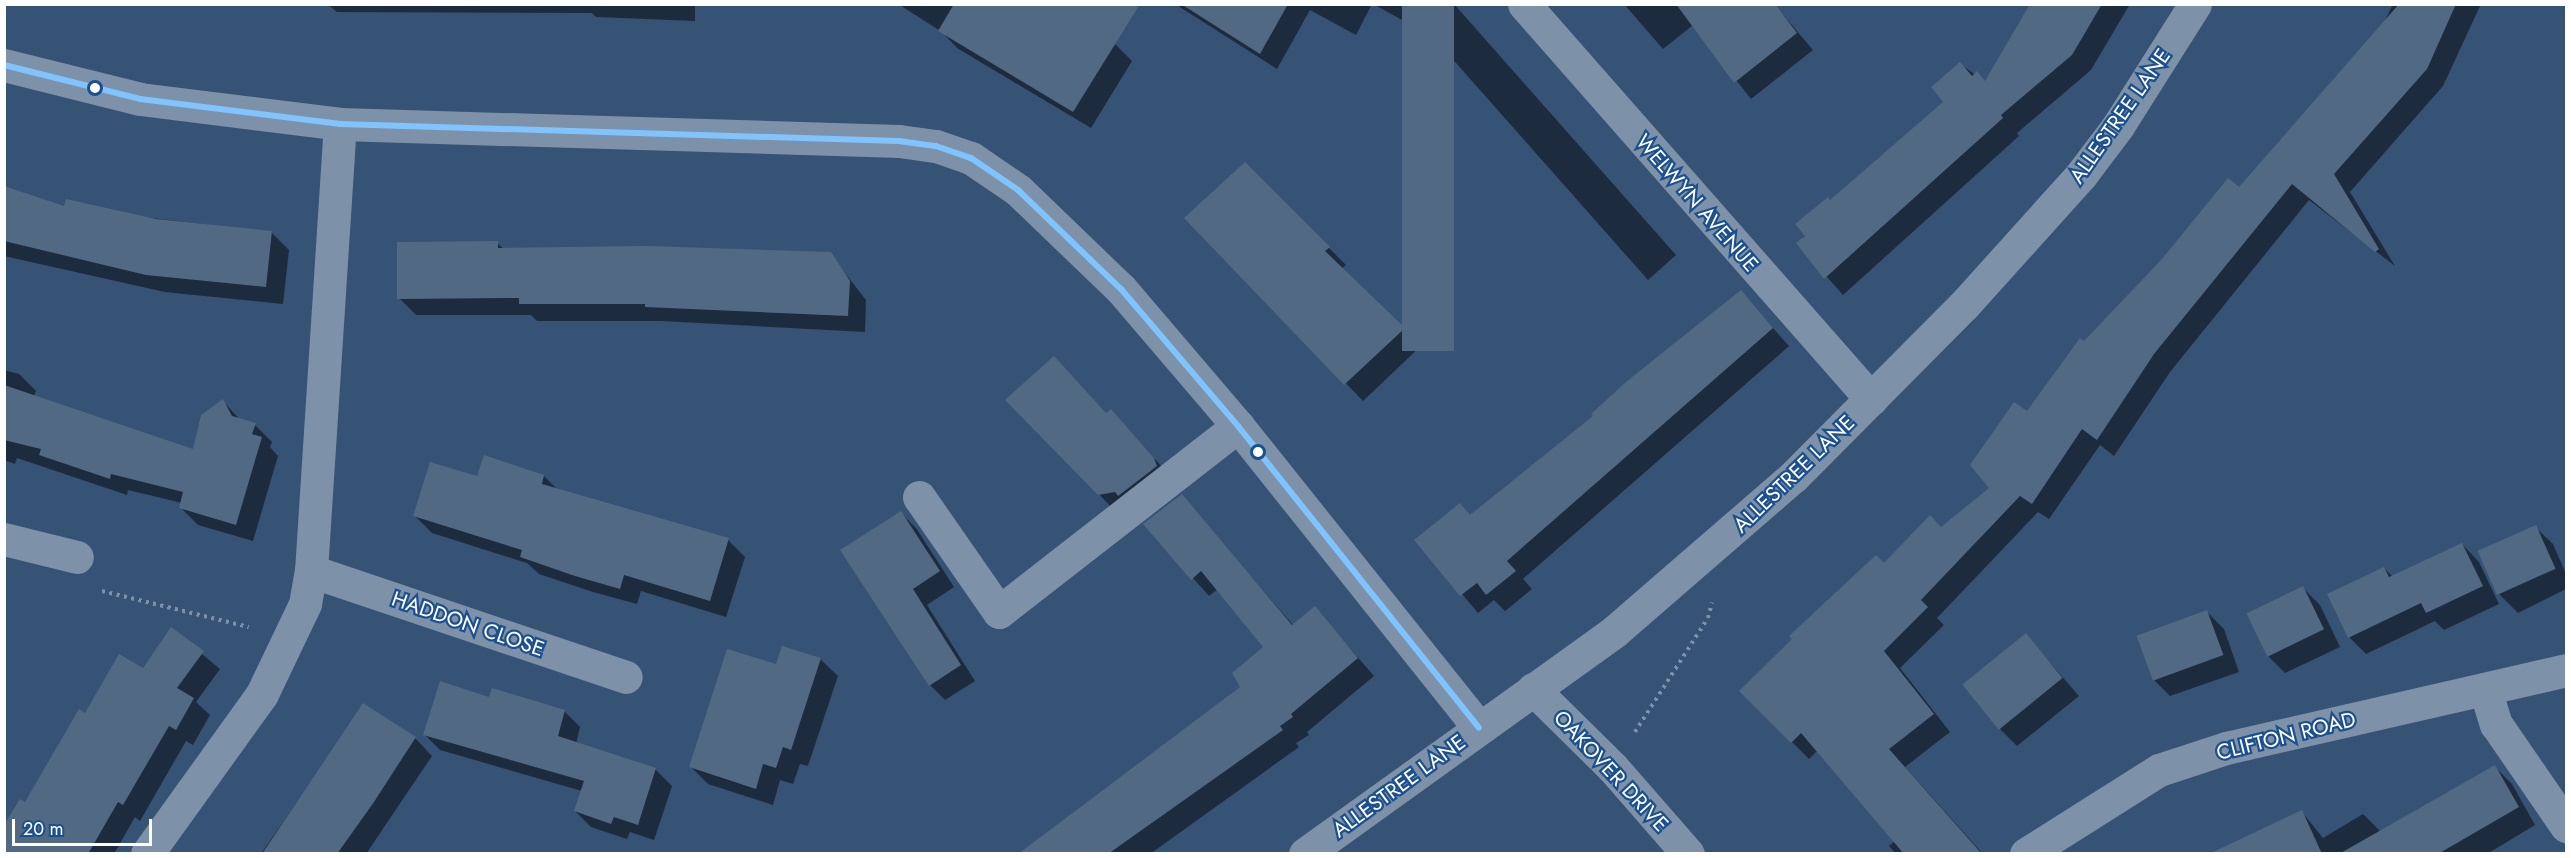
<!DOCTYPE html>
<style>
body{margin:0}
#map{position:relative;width:2571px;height:858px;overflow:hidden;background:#365274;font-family:Jost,sans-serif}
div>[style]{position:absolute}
.shadow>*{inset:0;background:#0007}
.building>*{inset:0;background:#526984;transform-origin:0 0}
.path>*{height:4px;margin-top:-2px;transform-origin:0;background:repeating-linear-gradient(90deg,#7d92a8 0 3px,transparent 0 7.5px)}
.minor>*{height:33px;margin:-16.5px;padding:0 16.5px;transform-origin:16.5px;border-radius:16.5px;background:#7d92a8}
.bus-1>*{height:6px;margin:-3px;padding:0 3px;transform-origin:3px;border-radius:3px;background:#80c4ff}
.dots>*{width:16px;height:16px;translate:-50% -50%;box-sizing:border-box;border:3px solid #1b4f8f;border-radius:50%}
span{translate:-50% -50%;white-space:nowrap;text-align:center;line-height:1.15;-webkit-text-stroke:4.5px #1b4f8f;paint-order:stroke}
.street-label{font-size:21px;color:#fff}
.frame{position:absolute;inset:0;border:6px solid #fff;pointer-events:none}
.scale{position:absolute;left:12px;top:819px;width:140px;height:27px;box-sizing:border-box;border:3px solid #fff;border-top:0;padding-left:8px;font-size:18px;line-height:21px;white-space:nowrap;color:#fff;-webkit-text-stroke:4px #1b4f8f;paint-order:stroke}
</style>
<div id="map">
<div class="shadow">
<i style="clip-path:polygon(327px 4px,695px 4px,695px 21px,596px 17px,592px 13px,337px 12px)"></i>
<i style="clip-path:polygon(898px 4px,1051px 4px,1115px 44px,1132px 61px,1091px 128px,957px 48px,942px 32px)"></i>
<i style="clip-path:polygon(1175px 4px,1372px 4px,1356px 35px,1310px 10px,1277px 69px)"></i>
<i style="clip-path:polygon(1373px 4px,1454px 4px,1676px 255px,1648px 280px,1433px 37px)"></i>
<i style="clip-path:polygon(1624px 4px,1774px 4px,1813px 50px,1751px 99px,1693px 25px,1663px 49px)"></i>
<i style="clip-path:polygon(2033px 4px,2130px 4px,2091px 70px,2017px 133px,2019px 136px,1843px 295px,1798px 244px,1831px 202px,1946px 102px,1960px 64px,1986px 82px)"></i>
<i style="clip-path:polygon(2393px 4px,2481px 4px,2443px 86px,2350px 192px,2395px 266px,2309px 200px,2170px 372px,2114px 456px,2100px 445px,2049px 519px,2038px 512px,1937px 618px,1944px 625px,1900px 668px,1950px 732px,1905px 767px,1983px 854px,1896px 854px,1889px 846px,1895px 841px,1818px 750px,1809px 759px,1741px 691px,1884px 565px,1942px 529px,1991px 489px,2028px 413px,2085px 343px,2240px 189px,2383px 25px)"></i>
<i style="clip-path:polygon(1245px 164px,1346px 265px,1341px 269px,1421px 346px,1363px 401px,1187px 219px)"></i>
<i style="clip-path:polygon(4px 188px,65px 208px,271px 232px,289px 250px,283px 304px,165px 292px,4px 256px)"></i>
<i style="clip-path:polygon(497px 243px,504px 249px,830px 254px,866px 300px,865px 332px,661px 321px,537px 321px,531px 315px,416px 315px,399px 298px)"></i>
<i style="clip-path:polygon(1741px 292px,1789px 346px,1523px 579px,1532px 589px,1505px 611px,1494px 600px,1478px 613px,1417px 540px,1471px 516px,1596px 417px)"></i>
<i style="clip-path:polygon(4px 370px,19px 374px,36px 391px,34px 396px,194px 451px,223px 401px,241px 421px,255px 425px,272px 442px,270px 447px,278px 456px,253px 541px,198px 525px,181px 508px,182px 503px,128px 490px,127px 495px,17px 458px,15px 464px,4px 460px)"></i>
<i style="clip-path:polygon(1007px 400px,1107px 414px,1128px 429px,1171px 477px,1122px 518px)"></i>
<i style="clip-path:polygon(544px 476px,558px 490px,728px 540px,745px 557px,726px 617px,641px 591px,637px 604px,593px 592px,539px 574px,527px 563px,432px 533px,415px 516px,478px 478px)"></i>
<i style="clip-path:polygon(1181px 496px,1294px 626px,1315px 608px,1374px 676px,1307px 732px,1309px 735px,1296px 743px,1299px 747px,1150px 854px,1020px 854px,1242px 688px,1265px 647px,1218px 589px,1209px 596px,1145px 524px)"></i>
<i style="clip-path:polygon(901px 513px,916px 528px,954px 587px,927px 605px,975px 681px,945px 700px,930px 685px,842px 550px)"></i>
<i style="clip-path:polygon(2535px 527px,2553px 544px,2566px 574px,2566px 589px,2518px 613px,2500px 595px,2480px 553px)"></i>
<i style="clip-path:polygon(2462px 544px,2479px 562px,2499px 604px,2444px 630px,2435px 621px,2366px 654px,2349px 637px,2384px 568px,2393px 577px)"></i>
<i style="clip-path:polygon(2303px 588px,2320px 605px,2340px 647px,2285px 673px,2268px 656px)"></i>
<i style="clip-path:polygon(2206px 611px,2224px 629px,2239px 672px,2170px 696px,2153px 679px)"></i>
<i style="clip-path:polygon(172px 629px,220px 669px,196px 702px,210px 715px,193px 745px,186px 741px,140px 821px,135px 817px,114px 854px,4px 854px,26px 804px,85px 716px,143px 670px)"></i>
<i style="clip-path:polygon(2026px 635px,2079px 696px,2017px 746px,2000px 729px)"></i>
<i style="clip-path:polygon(820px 659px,838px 676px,808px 766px,800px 764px,793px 784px,780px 780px,773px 805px,708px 784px,691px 767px,777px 666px)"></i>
<i style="clip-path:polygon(490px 699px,564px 711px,580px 727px,576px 744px,656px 770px,672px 786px,654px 840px,630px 832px,627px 839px,591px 827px,575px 811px,582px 791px,440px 750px,424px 734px)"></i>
<i style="clip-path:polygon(364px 705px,415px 738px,432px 756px,366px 854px,261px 854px)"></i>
<i style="clip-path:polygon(2495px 767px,2512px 784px,2535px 825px,2487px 854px,2216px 854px,2302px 812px,2323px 838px,2363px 814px,2381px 832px)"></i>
</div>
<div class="building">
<i style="clip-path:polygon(954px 4px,1140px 4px,1073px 112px,938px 31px)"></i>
<i style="clip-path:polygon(1181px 4px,1288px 4px,1260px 54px)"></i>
<i style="left:1402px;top:4px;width:52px;height:347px"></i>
<i style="clip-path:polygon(1676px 4px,1775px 4px,1797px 33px,1734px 83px)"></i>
<i style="clip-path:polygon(2030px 4px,2102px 4px,2072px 55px,2001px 115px,2003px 118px,1824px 279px,1796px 243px,1805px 236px,1795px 224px,1828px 197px,1830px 200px,1943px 102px,1931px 87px,1960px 62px,1972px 76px,1977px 71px,1985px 81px)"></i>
<i style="clip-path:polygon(2399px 4px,2456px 4px,2427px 69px,2334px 174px,2379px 249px,2375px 252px,2292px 184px,2154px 354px,2097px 440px,2082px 429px,2032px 504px,2020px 496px,1921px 600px,1928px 607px,1884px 651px,1934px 714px,1889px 749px,1982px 854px,1904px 854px,1801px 733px,1791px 743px,1739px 691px,1792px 639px,1789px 636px,1876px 555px,1884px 563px,1930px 515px,1941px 527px,1989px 488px,1970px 465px,2014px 402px,2027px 411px,2080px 338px,2084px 341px,2162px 259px,2228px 178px,2239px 187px)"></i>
<i style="clip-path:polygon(1245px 162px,1330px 247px,1325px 251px,1405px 328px,1344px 385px,1184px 218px)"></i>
<i style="clip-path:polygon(4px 186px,64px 206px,66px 199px,156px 219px,272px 231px,266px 287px,146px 275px,4px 241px)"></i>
<i style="clip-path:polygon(498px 241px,498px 248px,647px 246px,831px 252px,850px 281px,848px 316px,645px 307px,645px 304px,519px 304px,519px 298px,397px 299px,397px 242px)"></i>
<i style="clip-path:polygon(1741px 290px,1773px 328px,1507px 561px,1516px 571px,1486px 595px,1477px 583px,1460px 596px,1414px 540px,1460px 503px,1470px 515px,1593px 416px,1591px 414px,1626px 382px)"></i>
<i style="clip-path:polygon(1054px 356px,1106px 413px,1111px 409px,1154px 458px,1157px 466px,1118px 496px,1115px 492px,1098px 495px,1005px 400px)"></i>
<i style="clip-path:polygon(4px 385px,193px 449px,201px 415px,223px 399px,232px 416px,256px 423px,252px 434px,262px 437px,236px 525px,179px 508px,183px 492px,111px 474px,110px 479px,39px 455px,41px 449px,4px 440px)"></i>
<i style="clip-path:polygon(484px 455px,544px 475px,542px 484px,729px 538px,710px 601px,624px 575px,620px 589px,575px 576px,520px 557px,522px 550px,413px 516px,430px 462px,477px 476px)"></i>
<i style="clip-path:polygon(1182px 494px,1292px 625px,1315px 606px,1358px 658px,1291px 714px,1293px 717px,1280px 726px,1283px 730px,1108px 854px,1018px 854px,1240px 687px,1232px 673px,1263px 647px,1201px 571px,1191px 580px,1143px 524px)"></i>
<i style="clip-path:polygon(901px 511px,940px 571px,913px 589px,961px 665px,929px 686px,840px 550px)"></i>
<i style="left:2536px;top:525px;width:48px;height:64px;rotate:66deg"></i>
<i style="clip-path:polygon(2462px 543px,2483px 586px,2426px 613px,2421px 603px,2348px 638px,2327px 594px,2384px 567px,2389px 577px)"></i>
<i style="left:2303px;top:586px;width:48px;height:63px;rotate:64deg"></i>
<i style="left:2207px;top:610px;width:48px;height:75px;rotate:70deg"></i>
<i style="clip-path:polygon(171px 627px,204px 651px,177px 688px,194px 698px,176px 730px,169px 726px,123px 805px,118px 802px,88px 854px,4px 854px,4px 825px,20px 799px,25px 802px,79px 709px,85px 713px,119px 654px,143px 668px)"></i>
<i style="left:2026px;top:633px;width:58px;height:82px;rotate:51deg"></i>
<i style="clip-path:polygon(782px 646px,821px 658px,791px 750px,783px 747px,776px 768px,763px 764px,756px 789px,689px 767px,727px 649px,776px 664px)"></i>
<i style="clip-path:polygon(440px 681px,489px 697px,492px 688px,565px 710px,558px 736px,656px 768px,638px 825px,614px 817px,611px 824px,574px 811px,584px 781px,423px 735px)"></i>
<i style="clip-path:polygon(363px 703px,416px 737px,374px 802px,337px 854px,262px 854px)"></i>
<i style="clip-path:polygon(2495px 765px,2519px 807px,2438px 854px,2339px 854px)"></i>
<i style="clip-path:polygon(2302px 810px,2322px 854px,2209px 854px)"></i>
</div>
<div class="path">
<i style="left:102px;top:591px;width:151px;rotate:13.8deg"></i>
<i style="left:1635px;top:732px;width:135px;rotate:-57.4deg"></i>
<i style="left:1708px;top:618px;width:16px;rotate:-76deg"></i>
</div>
<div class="minor">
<i style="left:1524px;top:4px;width:526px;rotate:48.7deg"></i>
<i style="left:4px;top:65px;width:140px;rotate:14deg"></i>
<i style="left:140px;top:99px;width:202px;rotate:7.1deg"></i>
<i style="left:340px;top:124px;width:559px;rotate:1.74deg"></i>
<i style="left:899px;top:141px;width:37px;rotate:8deg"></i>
<i style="left:936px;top:146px;width:37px;rotate:19deg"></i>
<i style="left:971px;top:158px;width:57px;rotate:34.2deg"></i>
<i style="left:1018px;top:190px;width:143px;rotate:43.9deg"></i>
<i style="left:1121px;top:289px;width:180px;rotate:49.5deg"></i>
<i style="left:1238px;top:426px;width:386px;rotate:51.4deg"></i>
<i style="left:919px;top:497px;width:140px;rotate:55.2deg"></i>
<i style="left:999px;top:612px;width:303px;rotate:-37.9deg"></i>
<i style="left:4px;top:539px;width:75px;rotate:13.9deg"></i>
<i style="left:311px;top:571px;width:332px;rotate:18.6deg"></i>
<i style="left:1533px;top:689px;width:112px;rotate:44.6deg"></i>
<i style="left:1613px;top:768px;width:114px;rotate:48.9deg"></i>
<i style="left:2485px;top:689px;width:37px;rotate:73deg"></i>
<i style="left:2496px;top:724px;width:124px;rotate:55.5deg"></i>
<i style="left:147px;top:854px;width:197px;rotate:-54.3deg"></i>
<i style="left:262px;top:694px;width:100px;rotate:-64.5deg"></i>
<i style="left:305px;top:604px;width:34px;rotate:-80deg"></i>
<i style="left:311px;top:571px;width:448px;rotate:-86.3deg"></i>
<i style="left:1305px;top:854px;width:382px;rotate:-35.7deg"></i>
<i style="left:1615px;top:631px;width:235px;rotate:-40.9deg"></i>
<i style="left:1793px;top:477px;width:243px;rotate:-45.2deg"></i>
<i style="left:1964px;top:305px;width:175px;rotate:-48deg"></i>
<i style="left:2081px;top:175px;width:61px;rotate:-52.9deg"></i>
<i style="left:2118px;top:126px;width:144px;rotate:-57.7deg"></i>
<i style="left:2026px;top:854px;width:157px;rotate:-32.3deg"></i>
<i style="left:2159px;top:770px;width:71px;rotate:-18.2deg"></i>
<i style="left:2226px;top:748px;width:349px;rotate:-12.9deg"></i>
</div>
<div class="bus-1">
<i style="left:4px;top:65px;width:140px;rotate:14deg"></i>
<i style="left:140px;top:99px;width:202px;rotate:7.1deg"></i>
<i style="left:340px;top:124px;width:559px;rotate:1.74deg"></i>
<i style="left:899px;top:141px;width:37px;rotate:8deg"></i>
<i style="left:936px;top:146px;width:37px;rotate:19deg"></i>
<i style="left:971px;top:158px;width:57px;rotate:34.2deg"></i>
<i style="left:1018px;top:190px;width:143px;rotate:43.9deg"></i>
<i style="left:1121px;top:289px;width:180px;rotate:49.5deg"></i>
<i style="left:1238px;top:426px;width:386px;rotate:51.4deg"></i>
</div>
<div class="dots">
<i style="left:95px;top:88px;background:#fff"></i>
<i style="left:1258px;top:452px;background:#fff"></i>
</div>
<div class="street-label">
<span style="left:2120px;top:116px;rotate:-55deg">ALLESTREE LANE</span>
<span style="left:1697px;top:203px;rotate:49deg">WELWYN AVENUE</span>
<span style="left:1794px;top:474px;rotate:-44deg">ALLESTREE LANE</span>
<span style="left:468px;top:624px;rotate:19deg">HADDON CLOSE</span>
<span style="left:2286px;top:736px;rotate:-14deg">CLIFTON ROAD</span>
<span style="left:1611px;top:771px;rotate:47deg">OAKOVER DRIVE</span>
<span style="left:1399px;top:786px;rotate:-36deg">ALLESTREE LANE</span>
</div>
<div class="frame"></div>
<div class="scale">20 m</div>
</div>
